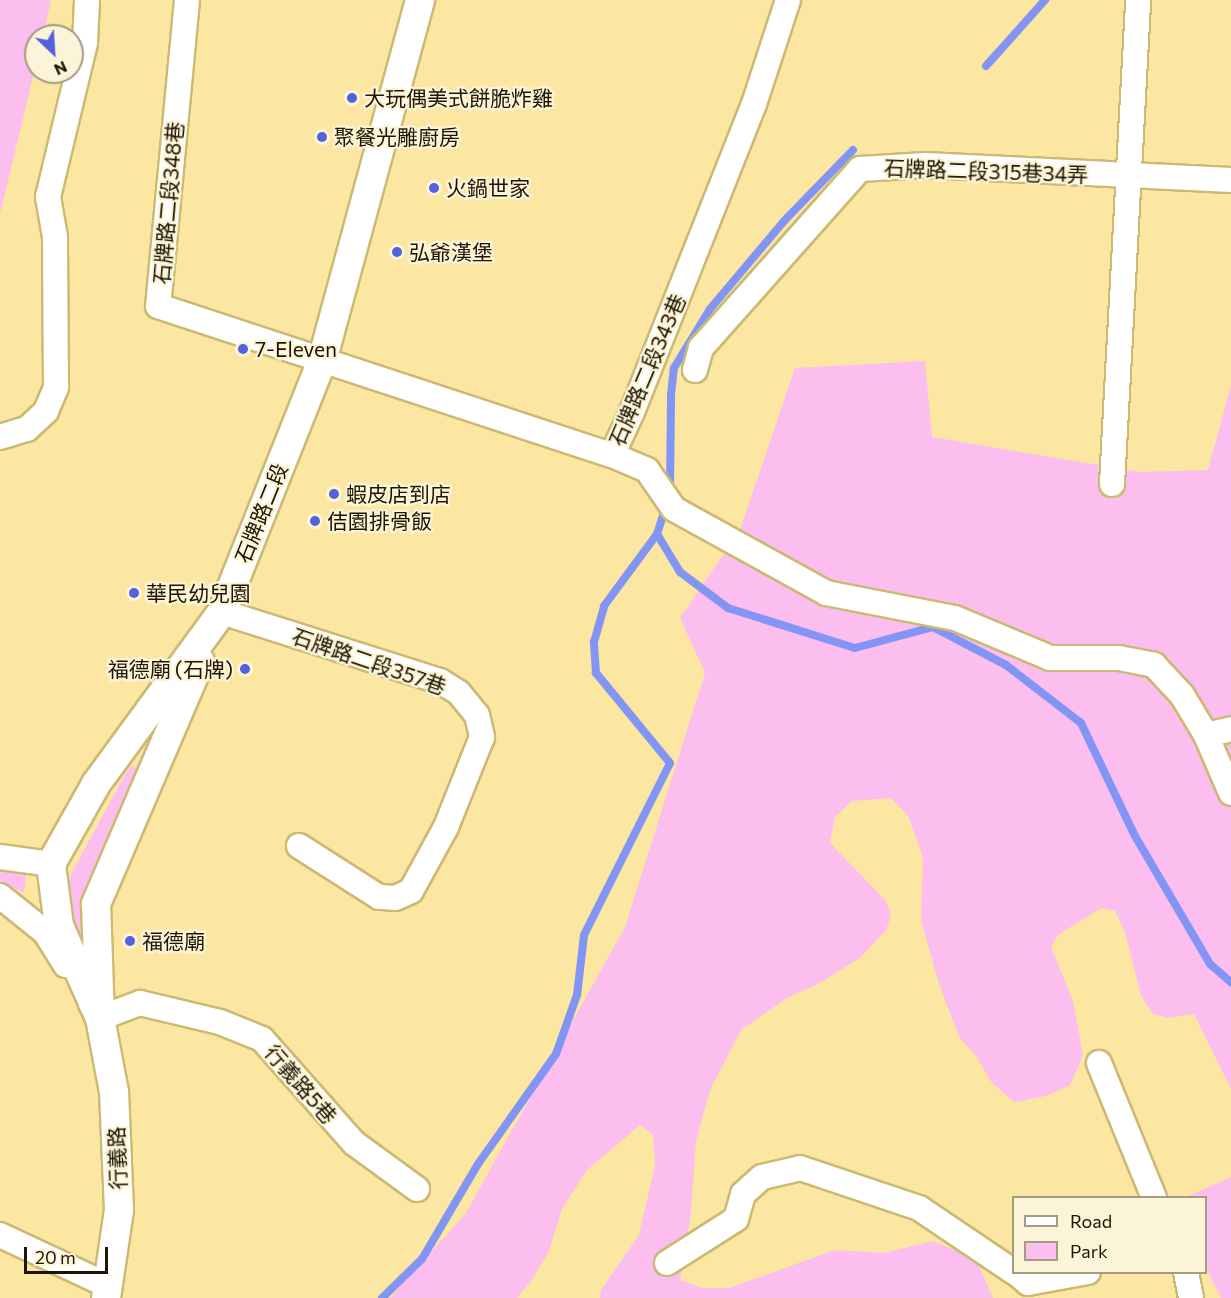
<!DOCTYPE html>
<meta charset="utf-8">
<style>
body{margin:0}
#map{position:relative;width:1231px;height:1298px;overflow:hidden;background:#fbe7a1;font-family:Commissioner,"Noto Sans TC",sans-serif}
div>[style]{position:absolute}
.green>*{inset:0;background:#fcbeef}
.stream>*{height:8px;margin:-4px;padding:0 4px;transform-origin:4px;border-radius:4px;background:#8294f4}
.roads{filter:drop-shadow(2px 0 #ccb974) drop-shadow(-2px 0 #ccb974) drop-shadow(0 2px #ccb974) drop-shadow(0 -2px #ccb974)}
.minor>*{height:24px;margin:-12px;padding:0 12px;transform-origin:12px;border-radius:12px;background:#fff}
.tertiary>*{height:28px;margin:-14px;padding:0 14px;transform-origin:14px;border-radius:14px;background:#fff}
.dots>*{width:16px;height:16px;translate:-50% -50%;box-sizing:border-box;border:3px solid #fcf4d9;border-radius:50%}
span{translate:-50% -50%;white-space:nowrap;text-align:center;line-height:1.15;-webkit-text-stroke:4.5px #fcf4d9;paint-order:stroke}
.poi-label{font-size:21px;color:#1d1500}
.left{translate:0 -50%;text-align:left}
.right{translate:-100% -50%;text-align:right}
.street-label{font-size:21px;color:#1d1500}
.legend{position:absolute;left:1012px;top:1196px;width:195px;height:78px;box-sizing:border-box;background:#fcf4d9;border:2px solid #a39b82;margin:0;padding:8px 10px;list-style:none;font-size:18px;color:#1d1500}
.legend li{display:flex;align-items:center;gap:12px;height:30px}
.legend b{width:30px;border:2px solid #a39b82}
.north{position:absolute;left:24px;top:24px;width:60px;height:60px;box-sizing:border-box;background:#fcf4d9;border:2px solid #a39b82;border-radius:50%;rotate:155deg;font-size:16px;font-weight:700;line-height:24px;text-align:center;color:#1d1500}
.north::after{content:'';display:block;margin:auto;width:21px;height:27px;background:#5461d8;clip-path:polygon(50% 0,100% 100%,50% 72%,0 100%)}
.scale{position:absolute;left:24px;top:1247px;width:84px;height:27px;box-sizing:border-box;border:3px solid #1d1500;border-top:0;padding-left:8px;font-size:18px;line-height:21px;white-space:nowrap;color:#1d1500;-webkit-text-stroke:4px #fcf4d9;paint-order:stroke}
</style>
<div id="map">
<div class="green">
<i style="clip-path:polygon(0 0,51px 0,43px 36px,36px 36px,36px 64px,0 214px)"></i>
<i style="clip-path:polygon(925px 361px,932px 437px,1140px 472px,1208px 470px,1231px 385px,1231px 1089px,1194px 1014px,1168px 1018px,1153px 1014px,1141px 996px,1125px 932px,1115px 911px,1101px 908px,1058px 935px,1051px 947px,1073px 1001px,1083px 1055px,1070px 1085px,1046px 1096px,1014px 1102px,992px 1083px,976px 1056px,959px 1037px,938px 981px,921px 920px,923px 857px,908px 816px,891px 798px,852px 801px,835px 817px,830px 843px,886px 901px,891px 916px,886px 930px,860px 958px,818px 984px,787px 998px,741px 1030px,710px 1090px,696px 1141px,691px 1212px,680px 1280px,702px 1288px,729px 1288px,835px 1250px,884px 1253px,933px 1241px,976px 1259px,993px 1298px,600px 1298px,601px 1290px,639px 1235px,655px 1165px,653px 1135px,640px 1125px,587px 1170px,562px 1209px,549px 1251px,532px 1280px,517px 1298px,390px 1298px,466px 1213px,625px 927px,705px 673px,680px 618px,740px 530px,795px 368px)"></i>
<i style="clip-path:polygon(132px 766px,143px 771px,87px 931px,80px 934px,75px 926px,68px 888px,71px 874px,127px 771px)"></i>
<i style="clip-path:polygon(27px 866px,24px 893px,0 881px,0 871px)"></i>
<i style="clip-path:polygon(1231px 1177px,1231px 1298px,1221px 1298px,1206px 1268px,1206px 1198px,1186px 1197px)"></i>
</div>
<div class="stream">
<i style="left:986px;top:66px;width:89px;rotate:-48.2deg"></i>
<i style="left:670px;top:494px;width:99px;rotate:-89.4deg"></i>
<i style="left:671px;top:395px;width:27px;rotate:-84deg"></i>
<i style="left:674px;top:368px;width:69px;rotate:-58.6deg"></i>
<i style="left:710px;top:309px;width:115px;rotate:-49.9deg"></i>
<i style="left:784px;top:221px;width:99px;rotate:-45.8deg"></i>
<i style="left:657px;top:534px;width:44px;rotate:58.8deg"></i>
<i style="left:680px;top:572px;width:60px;rotate:36.9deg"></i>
<i style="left:728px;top:608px;width:133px;rotate:17.5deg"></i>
<i style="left:855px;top:648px;width:81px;rotate:-15.1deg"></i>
<i style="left:933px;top:627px;width:82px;rotate:27.5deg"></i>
<i style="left:1006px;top:665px;width:95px;rotate:37.7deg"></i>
<i style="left:1081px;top:723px;width:125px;rotate:64.5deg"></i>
<i style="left:1135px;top:836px;width:148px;rotate:59.6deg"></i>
<i style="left:1210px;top:964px;width:28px;rotate:41deg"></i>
<i style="left:382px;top:1298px;width:56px;rotate:-44.3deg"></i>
<i style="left:422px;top:1259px;width:110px;rotate:-59.5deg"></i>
<i style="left:478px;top:1164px;width:135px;rotate:-54.7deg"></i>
<i style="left:556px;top:1054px;width:63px;rotate:-70.4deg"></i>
<i style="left:577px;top:995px;width:60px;rotate:-83.3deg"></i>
<i style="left:584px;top:935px;width:192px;rotate:-63.4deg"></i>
<i style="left:670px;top:763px;width:117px;rotate:-129.4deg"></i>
<i style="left:596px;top:673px;width:31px;rotate:-94deg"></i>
<i style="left:594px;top:642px;width:37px;rotate:-74deg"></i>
<i style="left:604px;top:606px;width:89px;rotate:-53.6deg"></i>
<i style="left:657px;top:534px;width:29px;rotate:-72deg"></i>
</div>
<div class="roads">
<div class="minor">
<i style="left:187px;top:0;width:307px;rotate:95.4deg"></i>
<i style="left:158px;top:306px;width:478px;rotate:18.2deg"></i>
<i style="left:612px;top:455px;width:47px;rotate:-65.1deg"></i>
<i style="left:632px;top:412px;width:331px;rotate:-68.4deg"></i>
<i style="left:754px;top:104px;width:109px;rotate:-71.9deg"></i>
<i style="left:695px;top:370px;width:23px;rotate:-75deg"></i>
<i style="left:701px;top:348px;width:239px;rotate:-48.4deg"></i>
<i style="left:860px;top:169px;width:66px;rotate:-3.5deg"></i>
<i style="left:926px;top:165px;width:305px;rotate:2.8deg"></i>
<i style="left:0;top:437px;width:28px;rotate:-17deg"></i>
<i style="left:27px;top:429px;width:26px;rotate:-43deg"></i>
<i style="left:46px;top:411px;width:26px;rotate:-67deg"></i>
<i style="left:56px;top:387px;width:150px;rotate:-90.4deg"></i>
<i style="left:55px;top:237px;width:41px;rotate:-99.9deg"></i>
<i style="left:48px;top:197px;width:158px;rotate:-76.5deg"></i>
<i style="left:85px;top:43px;width:43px;rotate:-87.3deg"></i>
<i style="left:612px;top:455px;width:38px;rotate:23deg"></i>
<i style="left:647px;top:470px;width:47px;rotate:55.3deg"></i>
<i style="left:674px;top:509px;width:174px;rotate:28.9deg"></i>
<i style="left:826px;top:593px;width:131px;rotate:11deg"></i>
<i style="left:955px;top:618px;width:103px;rotate:22.8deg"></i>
<i style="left:1050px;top:658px;width:69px"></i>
<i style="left:1119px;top:658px;width:36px;rotate:11deg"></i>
<i style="left:1154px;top:665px;width:41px;rotate:47deg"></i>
<i style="left:1182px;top:695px;width:47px;rotate:59deg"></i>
<i style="left:1206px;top:735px;width:63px;rotate:66.7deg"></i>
<i style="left:1112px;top:484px;width:485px;rotate:-86.9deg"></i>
<i style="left:222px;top:612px;width:229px;rotate:17.6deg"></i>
<i style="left:440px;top:681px;width:22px;rotate:32deg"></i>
<i style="left:459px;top:693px;width:28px;rotate:51deg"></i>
<i style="left:477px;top:715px;width:23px;rotate:77deg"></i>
<i style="left:482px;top:737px;width:97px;rotate:111.8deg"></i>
<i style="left:446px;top:827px;width:73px;rotate:118.7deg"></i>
<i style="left:411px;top:891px;width:17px;rotate:156deg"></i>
<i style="left:395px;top:898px;width:16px;rotate:-176deg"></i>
<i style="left:379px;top:897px;width:95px;rotate:-147.5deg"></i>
<i style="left:1206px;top:735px;width:26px;rotate:-13deg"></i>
<i style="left:0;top:857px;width:51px;rotate:7.8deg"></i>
<i style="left:0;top:896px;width:58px;rotate:38.7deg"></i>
<i style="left:45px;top:932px;width:39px;rotate:58deg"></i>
<i style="left:91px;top:1004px;width:17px;rotate:57deg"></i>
<i style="left:100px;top:1018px;width:43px;rotate:-20.6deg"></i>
<i style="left:140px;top:1003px;width:82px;rotate:13.4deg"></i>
<i style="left:220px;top:1022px;width:45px;rotate:22deg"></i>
<i style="left:262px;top:1039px;width:139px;rotate:48.5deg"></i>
<i style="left:354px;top:1143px;width:78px;rotate:36.1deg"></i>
<i style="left:1099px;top:1063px;width:146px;rotate:67.8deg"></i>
<i style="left:0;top:1235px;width:120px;rotate:25.1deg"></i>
<i style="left:667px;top:1263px;width:82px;rotate:-32.5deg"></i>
<i style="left:736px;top:1219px;width:26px;rotate:-74deg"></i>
<i style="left:743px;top:1194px;width:25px;rotate:-42deg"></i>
<i style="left:762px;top:1177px;width:39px;rotate:-13deg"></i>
<i style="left:800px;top:1168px;width:126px;rotate:18.6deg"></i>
<i style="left:919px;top:1208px;width:115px;rotate:34deg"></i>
<i style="left:1015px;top:1272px;width:17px;rotate:40deg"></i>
<i style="left:1028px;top:1283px;width:61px;rotate:-10.4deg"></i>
<i style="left:1186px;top:1272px;width:26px;rotate:79deg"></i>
</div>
<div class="tertiary">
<i style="left:100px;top:1018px;width:101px;rotate:-114deg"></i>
<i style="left:59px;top:926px;width:63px;rotate:-97.4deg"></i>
<i style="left:51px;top:864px;width:92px;rotate:-60.6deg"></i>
<i style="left:96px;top:784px;width:213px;rotate:-53.8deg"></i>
<i style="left:222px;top:612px;width:270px;rotate:-68.3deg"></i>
<i style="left:322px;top:361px;width:374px;rotate:-74.8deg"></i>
<i style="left:106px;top:1298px;width:89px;rotate:-81.6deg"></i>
<i style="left:119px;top:1210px;width:118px;rotate:-92.4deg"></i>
<i style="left:114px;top:1092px;width:75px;rotate:-100.7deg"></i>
<i style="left:100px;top:1018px;width:114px;rotate:-92deg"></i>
<i style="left:96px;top:904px;width:264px;rotate:-66.8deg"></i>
</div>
</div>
<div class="dots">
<i style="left:352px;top:98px;background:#5461d8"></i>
<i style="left:322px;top:137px;background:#5461d8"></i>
<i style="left:434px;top:188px;background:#5461d8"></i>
<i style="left:397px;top:252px;background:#5461d8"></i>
<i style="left:243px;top:349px;background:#5461d8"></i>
<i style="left:334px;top:494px;background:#5461d8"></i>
<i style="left:315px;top:521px;background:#5461d8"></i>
<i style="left:134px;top:593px;background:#5461d8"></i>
<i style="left:245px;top:669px;background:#5461d8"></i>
<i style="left:130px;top:941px;background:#5461d8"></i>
</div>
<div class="poi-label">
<span class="left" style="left:364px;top:98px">大玩偶美式餅脆炸雞</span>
<span class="left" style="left:334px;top:137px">聚餐光雕廚房</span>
<span class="left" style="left:446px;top:188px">火鍋世家</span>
<span class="left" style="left:409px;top:252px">弘爺漢堡</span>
<span class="left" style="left:255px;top:349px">7-Eleven</span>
<span class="left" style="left:346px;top:494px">蝦皮店到店</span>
<span class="left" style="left:327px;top:521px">佶園排骨飯</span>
<span class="left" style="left:146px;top:593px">華民幼兒園</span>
<span class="right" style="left:233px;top:669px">福德廟 (石牌)</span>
<span class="left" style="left:142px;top:941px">福德廟</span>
</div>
<div class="street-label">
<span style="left:986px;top:171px;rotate:2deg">石牌路二段315巷34弄</span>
<span style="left:168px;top:203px;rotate:-85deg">石牌路二段348巷</span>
<span style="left:647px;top:370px;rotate:-67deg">石牌路二段343巷</span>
<span style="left:261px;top:513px;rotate:-68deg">石牌路二段</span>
<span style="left:369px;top:661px;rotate:19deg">石牌路二段357巷</span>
<span style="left:301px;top:1084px;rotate:49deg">行義路5巷</span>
<span style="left:117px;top:1158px;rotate:-92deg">行義路</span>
</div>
<ul class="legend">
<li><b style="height:8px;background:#fff"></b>Road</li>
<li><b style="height:16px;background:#fcbeef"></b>Park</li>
</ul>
<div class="north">N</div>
<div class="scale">20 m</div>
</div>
